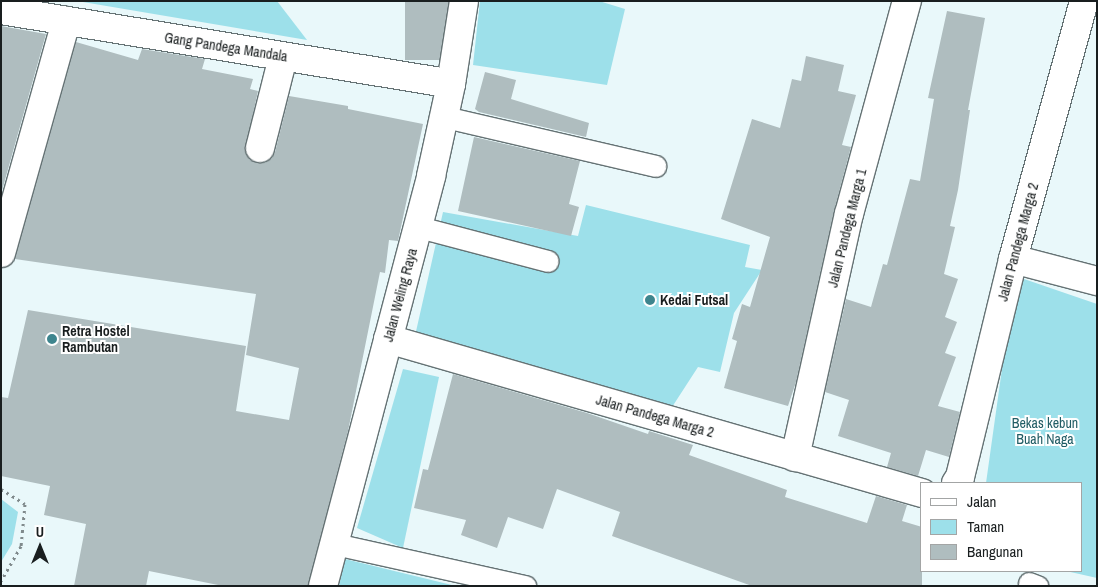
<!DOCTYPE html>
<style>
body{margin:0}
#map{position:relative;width:1098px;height:587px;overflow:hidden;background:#e9f8fa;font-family:"Archivo Narrow",sans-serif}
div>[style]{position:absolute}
.green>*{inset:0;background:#9de0ea}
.building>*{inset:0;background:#afbdbf;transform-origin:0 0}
.path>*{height:3px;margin-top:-1.5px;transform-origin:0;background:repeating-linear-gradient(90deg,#808a8c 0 2.5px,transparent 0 6.5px)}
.roads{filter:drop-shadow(1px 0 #657274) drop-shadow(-1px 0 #657274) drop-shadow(0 1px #657274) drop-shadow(0 -1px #657274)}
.lane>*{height:21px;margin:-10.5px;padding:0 10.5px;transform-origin:10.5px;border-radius:10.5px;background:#fff}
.street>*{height:28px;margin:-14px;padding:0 14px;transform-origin:14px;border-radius:14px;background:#fff}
.dots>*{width:14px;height:14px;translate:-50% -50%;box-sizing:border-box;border:2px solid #fff;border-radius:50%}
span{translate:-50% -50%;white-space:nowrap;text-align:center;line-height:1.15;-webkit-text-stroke:4px #fff;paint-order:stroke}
.street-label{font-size:14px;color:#191e1f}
.poi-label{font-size:14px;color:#191e1f;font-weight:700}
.left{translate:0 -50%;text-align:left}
.park-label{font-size:14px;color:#215d65}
.frame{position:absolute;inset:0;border:2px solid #191e1f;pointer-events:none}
.legend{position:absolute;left:920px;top:482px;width:162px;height:90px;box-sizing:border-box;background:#fff;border:1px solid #a3a5a5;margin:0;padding:6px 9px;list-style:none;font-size:15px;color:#191e1f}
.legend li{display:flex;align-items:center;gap:10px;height:25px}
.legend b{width:25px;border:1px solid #a3a5a5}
.north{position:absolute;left:15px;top:522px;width:50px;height:50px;-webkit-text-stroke:4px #fff;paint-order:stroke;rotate:0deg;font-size:14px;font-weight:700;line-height:20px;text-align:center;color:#191e1f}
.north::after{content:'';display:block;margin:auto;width:18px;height:22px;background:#191e1f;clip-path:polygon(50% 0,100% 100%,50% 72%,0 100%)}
</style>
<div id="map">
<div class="green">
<i style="clip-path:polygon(77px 1px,277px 1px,307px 40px)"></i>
<i style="clip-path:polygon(480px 1px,599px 1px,625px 9px,607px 85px,473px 65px)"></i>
<i style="clip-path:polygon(586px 205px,750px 245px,745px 267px,762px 270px,734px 313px,720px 372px,698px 367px,663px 421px,410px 358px,443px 212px,578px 236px)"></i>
<i style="clip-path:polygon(1015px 276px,1097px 304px,1097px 578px,1066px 571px,1082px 571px,1082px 483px,986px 483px)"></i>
<i style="clip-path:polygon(403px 369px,439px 377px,403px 548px,357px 528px)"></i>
<i style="clip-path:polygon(1px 499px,18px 512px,12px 544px,1px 562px)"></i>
<i style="clip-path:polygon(345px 559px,456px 586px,339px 586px)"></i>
</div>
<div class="building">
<i style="left:405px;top:1px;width:43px;height:59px"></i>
<i style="clip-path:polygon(947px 11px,985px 18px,968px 110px,970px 110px,958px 190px,950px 226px,955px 227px,944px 274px,958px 279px,945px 317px,957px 322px,945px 353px,956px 357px,938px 406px,960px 412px,949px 457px,926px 450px,918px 476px,887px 467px,891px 453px,838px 436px,849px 400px,825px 392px,846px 299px,871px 307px,883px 264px,887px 265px,910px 179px,920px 181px,934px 99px,928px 98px)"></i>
<i style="clip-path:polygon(1px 26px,46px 34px,1px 194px)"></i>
<i style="clip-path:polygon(76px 42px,138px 60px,142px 49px,205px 59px,202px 69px,253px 79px,250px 89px,258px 91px,245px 152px,250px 160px,257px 163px,265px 163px,272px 158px,275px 152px,289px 96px,348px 106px,348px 109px,423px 124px,398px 241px,389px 240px,385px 273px,380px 272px,348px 431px,308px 586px,223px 586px,149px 571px,146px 586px,74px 586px,86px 524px,44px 515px,50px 486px,1px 476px,1px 397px,8px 398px,28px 310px,246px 346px,236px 411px,289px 420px,299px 368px,246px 355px,256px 294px,15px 259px)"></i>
<i style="clip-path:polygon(806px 56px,844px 65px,838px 91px,856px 95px,842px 145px,851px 147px,834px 211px,796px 382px,788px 406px,724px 388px,737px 341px,732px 339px,742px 304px,750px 307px,770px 237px,721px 219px,752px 119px,780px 128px,792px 79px,801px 81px)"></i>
<i style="clip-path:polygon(485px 72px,516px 80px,511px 99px,589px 123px,586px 137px,479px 112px,475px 109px)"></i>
<i style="clip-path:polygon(474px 137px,580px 161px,569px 204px,579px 207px,571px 236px,458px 211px)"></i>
<i style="clip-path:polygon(453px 374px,587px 413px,648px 434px,649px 431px,693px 445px,689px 455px,787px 490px,785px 497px,867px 523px,876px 496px,907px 505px,902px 521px,922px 527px,922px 586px,752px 586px,612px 536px,620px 512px,557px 489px,543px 529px,508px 517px,497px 548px,461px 535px,466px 520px,414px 508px,423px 469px,428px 470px)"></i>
</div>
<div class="path">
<i style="left:1px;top:489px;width:28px;rotate:32deg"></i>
<i style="left:25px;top:504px;width:42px;rotate:95.4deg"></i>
<i style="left:21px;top:546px;width:40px;rotate:119.7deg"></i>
</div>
<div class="roads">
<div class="lane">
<i style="left:445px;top:117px;width:216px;rotate:13.1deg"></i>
<i style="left:419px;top:227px;width:133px;rotate:14.8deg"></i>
<i style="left:335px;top:544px;width:195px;rotate:12.5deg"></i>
<i style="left:1029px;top:583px;width:9px;rotate:21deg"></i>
</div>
<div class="street">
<i style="left:1px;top:10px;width:456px;rotate:9.3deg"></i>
<i style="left:260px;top:148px;width:94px;rotate:-75.8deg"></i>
<i style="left:1px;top:253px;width:241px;rotate:-74.3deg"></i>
<i style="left:1013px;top:259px;width:87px;rotate:14.7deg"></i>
<i style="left:388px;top:339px;width:556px;rotate:16.09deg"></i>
<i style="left:795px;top:457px;width:249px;rotate:-77.5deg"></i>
<i style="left:849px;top:214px;width:221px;rotate:-74.8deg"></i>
<i style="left:956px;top:483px;width:7px;rotate:-56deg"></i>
<i style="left:960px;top:477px;width:224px;rotate:-76.3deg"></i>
<i style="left:1013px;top:259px;width:268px;rotate:-74.6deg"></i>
<i style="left:323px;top:586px;width:424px;rotate:-75.2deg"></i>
<i style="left:431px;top:176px;width:94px;rotate:-77.7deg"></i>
<i style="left:451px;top:84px;width:84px;rotate:-81.1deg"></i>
</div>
</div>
<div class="dots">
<i style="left:650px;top:300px;background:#3e858e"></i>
<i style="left:52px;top:339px;background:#3e858e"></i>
</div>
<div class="street-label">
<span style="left:226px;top:47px;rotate:9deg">Gang Pandega Mandala</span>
<span style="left:847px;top:228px;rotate:-76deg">Jalan Pandega Marga 1</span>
<span style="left:1018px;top:242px;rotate:-75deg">Jalan Pandega Marga 2</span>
<span style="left:400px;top:295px;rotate:-75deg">Jalan Weling Raya</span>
<span style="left:655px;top:416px;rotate:16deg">Jalan Pandega Marga 2</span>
</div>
<div class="poi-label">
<span class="left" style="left:660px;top:300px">Kedai Futsal</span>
<span class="left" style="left:62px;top:339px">Retra Hostel<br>Rambutan</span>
</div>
<div class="park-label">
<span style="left:1045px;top:431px">Bekas kebun<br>Buah Naga</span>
</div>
<div class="frame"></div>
<ul class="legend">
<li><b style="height:6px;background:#fff"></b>Jalan</li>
<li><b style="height:14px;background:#9de0ea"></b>Taman</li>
<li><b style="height:14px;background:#afbdbf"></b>Bangunan</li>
</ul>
<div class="north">U</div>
</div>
